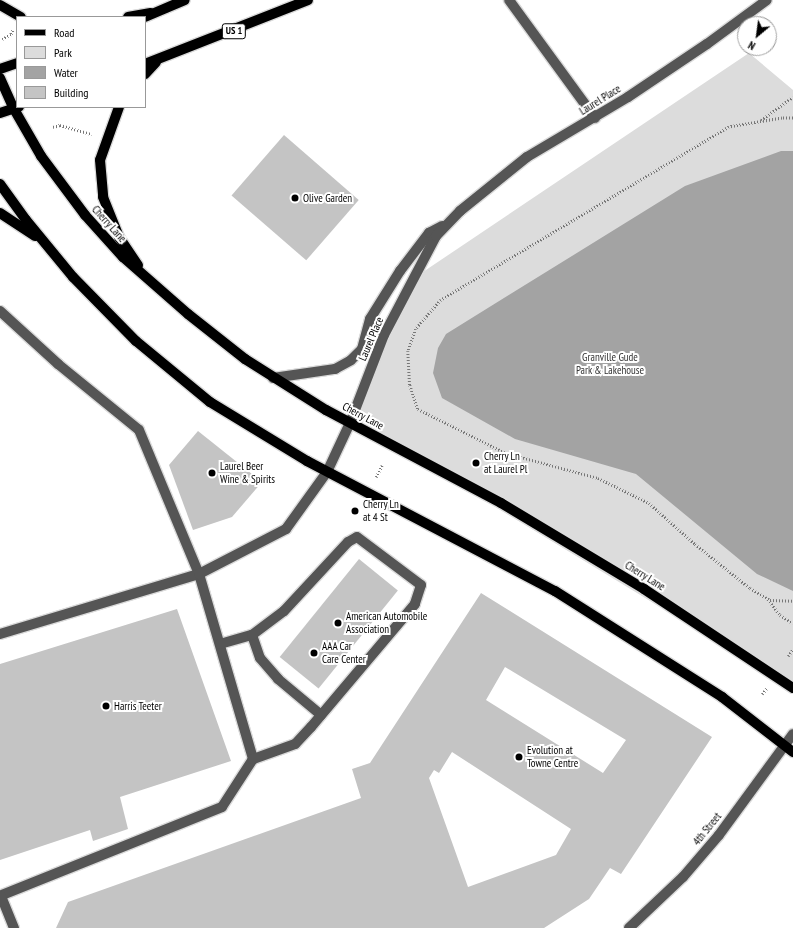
<!DOCTYPE html>
<style>
body{margin:0}
#map{position:relative;width:793px;height:928px;overflow:hidden;background:#fff;font-family:"PT Sans Narrow",sans-serif}
div>[style]{position:absolute}
.green>*{inset:0;background:#dcdcdc}
.water>*{inset:0;background:#a3a3a3}
.building>*{inset:0;background:#c4c4c4;transform-origin:0 0}
.path>*{height:2.5px;margin-top:-1.25px;transform-origin:0;background:repeating-linear-gradient(90deg,#777 0 1px,transparent 0 3px)}
.roads{filter:drop-shadow(1px 0 #dbdbdb) drop-shadow(-1px 0 #dbdbdb) drop-shadow(0 1px #dbdbdb) drop-shadow(0 -1px #dbdbdb)}
.minor>*{height:10px;margin:-5px;padding:0 5px;transform-origin:5px;border-radius:5px;background:#555}
.major>*{height:10px;margin:-5px;padding:0 5px;transform-origin:5px;border-radius:5px;background:#000}
.dots>*{width:11px;height:11px;translate:-50% -50%;box-sizing:border-box;border:2px solid #fff;border-radius:50%}
span{translate:-50% -50%;white-space:nowrap;text-align:center;line-height:1.15;-webkit-text-stroke:4px #fff;paint-order:stroke}
.shield-label span{padding:1px 3px;background:#fff;border:1px solid;border-radius:3px;-webkit-text-stroke-width:0}
.shield-label{font-size:10px;color:#000;font-weight:700}
.street-label{font-size:11px;color:#000}
.poi-label{font-size:11px;color:#000}
.left{translate:0 -50%;text-align:left}
.park-label{font-size:11px;color:#333}
.legend{position:absolute;left:16px;top:16px;width:130px;height:92px;box-sizing:border-box;background:#fff;border:1px solid #999;margin:0;padding:5px 7px;list-style:none;font-size:12px;color:#000}
.legend li{display:flex;align-items:center;gap:8px;height:20px}
.legend b{width:20px;border:1px solid #999}
.north{position:absolute;left:737px;top:16px;width:40px;height:40px;box-sizing:border-box;background:#fff;border:1px solid #999;border-radius:50%;rotate:209deg;font-size:11px;font-weight:700;line-height:16px;text-align:center;color:#000}
.north::after{content:'';display:block;margin:auto;width:14px;height:18px;background:#000;clip-path:polygon(50% 0,100% 100%,50% 72%,0 100%)}
</style>
<div id="map">
<div class="green">
<i style="clip-path:polygon(749px 53px,793px 90px,793px 688px,412px 456px,350px 423px,414px 278px)"></i>
</div>
<div class="water">
<i style="clip-path:polygon(781px 151px,793px 151px,793px 591px,757px 574px,636px 474px,515px 439px,442px 398px,433px 373px,438px 348px,446px 334px,685px 186px)"></i>
</div>
<div class="building">
<i style="left:284px;top:135px;width:99px;height:80px;rotate:41deg"></i>
<i style="clip-path:polygon(198px 431px,262px 482px,232px 517px,193px 530px,169px 465px)"></i>
<i style="left:359px;top:559px;width:50px;height:126px;rotate:39deg"></i>
<i style="clip-path:polygon(evenodd,481px 593px,712px 737px,621px 874px,610px 868px,589px 899px,544px 928px,56px 928px,68px 902px,361px 798px,352px 769px,370px 763px,481px 593px,505px 667px,626px 740px,603px 773px,486px 700px,505px 667px,481px 593px,452px 752px,571px 829px,556px 855px,468px 887px,429px 778px,434px 770px,439px 773px,452px 752px)"></i>
<i style="clip-path:polygon(177px 609px,231px 761px,120px 797px,128px 829px,93px 841px,90px 830px,0 860px,0 664px)"></i>
</div>
<div class="path">
<i style="left:2px;top:39px;width:10px;rotate:-29deg"></i>
<i style="left:11px;top:34px;width:5px;rotate:-68deg"></i>
<i style="left:793px;top:118px;width:11px;rotate:180deg"></i>
<i style="left:782px;top:118px;width:54px;rotate:170.4deg"></i>
<i style="left:729px;top:127px;width:336px;rotate:149deg"></i>
<i style="left:441px;top:300px;width:38px;rotate:131deg"></i>
<i style="left:416px;top:329px;width:23px;rotate:110deg"></i>
<i style="left:408px;top:351px;width:34px;rotate:87deg"></i>
<i style="left:410px;top:385px;width:25px;rotate:72deg"></i>
<i style="left:418px;top:409px;width:98px;rotate:26.6deg"></i>
<i style="left:506px;top:453px;width:95px;rotate:15.2deg"></i>
<i style="left:598px;top:478px;width:57px;rotate:26.1deg"></i>
<i style="left:649px;top:503px;width:62px;rotate:41.7deg"></i>
<i style="left:695px;top:544px;width:70px;rotate:38.7deg"></i>
<i style="left:750px;top:588px;width:23px;rotate:31deg"></i>
<i style="left:770px;top:600px;width:23px;rotate:2deg"></i>
<i style="left:761px;top:120px;width:39px;rotate:-36deg"></i>
<i style="left:53px;top:127px;width:7px;rotate:-16deg"></i>
<i style="left:60px;top:125px;width:33px;rotate:16deg"></i>
<i style="left:376px;top:477px;width:13px;rotate:-63deg"></i>
<i style="left:768px;top:599px;width:20px;rotate:53deg"></i>
<i style="left:780px;top:615px;width:15px;rotate:32deg"></i>
<i style="left:788px;top:656px;width:9px;rotate:-54deg"></i>
<i style="left:762px;top:694px;width:8px;rotate:-50deg"></i>
</div>
<div class="roads">
<div class="minor">
<i style="left:509px;top:0;width:146px;rotate:53.9deg"></i>
<i style="left:0;top:311px;width:79px;rotate:42.4deg"></i>
<i style="left:58px;top:364px;width:104px;rotate:39.2deg"></i>
<i style="left:139px;top:430px;width:156px;rotate:67.4deg"></i>
<i style="left:199px;top:574px;width:193px;rotate:73.7deg"></i>
<i style="left:253px;top:759px;width:57px;rotate:122.9deg"></i>
<i style="left:222px;top:807px;width:239px;rotate:158.2deg"></i>
<i style="left:273px;top:378px;width:63px;rotate:-8.3deg"></i>
<i style="left:335px;top:369px;width:18px;rotate:-29deg"></i>
<i style="left:351px;top:360px;width:16px;rotate:-45deg"></i>
<i style="left:362px;top:349px;width:31px;rotate:-75deg"></i>
<i style="left:370px;top:319px;width:57px;rotate:-58deg"></i>
<i style="left:400px;top:271px;width:48px;rotate:-52.7deg"></i>
<i style="left:429px;top:233px;width:15px;rotate:-28deg"></i>
<i style="left:0;top:634px;width:208px;rotate:-16.8deg"></i>
<i style="left:199px;top:574px;width:98px;rotate:-27.3deg"></i>
<i style="left:286px;top:529px;width:70px;rotate:-54.3deg"></i>
<i style="left:327px;top:472px;width:54px;rotate:-64.9deg"></i>
<i style="left:350px;top:423px;width:94px;rotate:-68.9deg"></i>
<i style="left:384px;top:335px;width:112px;rotate:-62.3deg"></i>
<i style="left:436px;top:236px;width:35px;rotate:-46deg"></i>
<i style="left:460px;top:211px;width:86px;rotate:-38.9deg"></i>
<i style="left:527px;top:157px;width:117px;rotate:-30.7deg"></i>
<i style="left:628px;top:97px;width:95px;rotate:-33.9deg"></i>
<i style="left:707px;top:44px;width:74px;rotate:-36.3deg"></i>
<i style="left:252px;top:635px;width:24px;rotate:71deg"></i>
<i style="left:260px;top:658px;width:28px;rotate:49deg"></i>
<i style="left:278px;top:679px;width:56px;rotate:39.9deg"></i>
<i style="left:220px;top:644px;width:33px;rotate:-16deg"></i>
<i style="left:252px;top:635px;width:40px;rotate:-37deg"></i>
<i style="left:284px;top:611px;width:94px;rotate:-47.2deg"></i>
<i style="left:348px;top:542px;width:10px;rotate:-29deg"></i>
<i style="left:357px;top:537px;width:80px;rotate:36.9deg"></i>
<i style="left:421px;top:585px;width:20px;rotate:108deg"></i>
<i style="left:415px;top:604px;width:161px;rotate:130.2deg"></i>
<i style="left:311px;top:727px;width:23px;rotate:133deg"></i>
<i style="left:295px;top:744px;width:45px;rotate:160.3deg"></i>
<i style="left:1px;top:896px;width:35px;rotate:68deg"></i>
<i style="left:629px;top:928px;width:74px;rotate:-43.4deg"></i>
<i style="left:683px;top:877px;width:55px;rotate:-49.4deg"></i>
<i style="left:719px;top:835px;width:125px;rotate:-53.8deg"></i>
</div>
<div class="major">
<i style="left:0;top:5px;width:24px;rotate:30deg"></i>
<i style="left:128px;top:17px;width:23px;rotate:-10deg"></i>
<i style="left:145px;top:17px;width:43px;rotate:-23deg"></i>
<i style="left:145px;top:64px;width:175px;rotate:-21.4deg"></i>
<i style="left:0;top:69px;width:18px;rotate:-19deg"></i>
<i style="left:145px;top:74px;width:16px;rotate:-47deg"></i>
<i style="left:0;top:78px;width:34px;rotate:66deg"></i>
<i style="left:14px;top:109px;width:54px;rotate:60.1deg"></i>
<i style="left:41px;top:156px;width:74px;rotate:53.3deg"></i>
<i style="left:85px;top:215px;width:57px;rotate:47.9deg"></i>
<i style="left:123px;top:257px;width:86px;rotate:41.2deg"></i>
<i style="left:188px;top:314px;width:73px;rotate:38.3deg"></i>
<i style="left:245px;top:359px;width:96px;rotate:32.2deg"></i>
<i style="left:326px;top:410px;width:198px;rotate:28deg"></i>
<i style="left:501px;top:503px;width:167px;rotate:31deg"></i>
<i style="left:644px;top:589px;width:179px;rotate:33.6deg"></i>
<i style="left:119px;top:107px;width:56px;rotate:109.7deg"></i>
<i style="left:100px;top:160px;width:37px;rotate:85deg"></i>
<i style="left:103px;top:197px;width:43px;rotate:68.2deg"></i>
<i style="left:119px;top:237px;width:34px;rotate:56deg"></i>
<i style="left:0;top:113px;width:20px;rotate:-18deg"></i>
<i style="left:0;top:184px;width:44px;rotate:54.2deg"></i>
<i style="left:26px;top:220px;width:74px;rotate:50.5deg"></i>
<i style="left:73px;top:277px;width:90px;rotate:45.5deg"></i>
<i style="left:136px;top:341px;width:96px;rotate:39.5deg"></i>
<i style="left:210px;top:402px;width:114px;rotate:31.3deg"></i>
<i style="left:307px;top:461px;width:280px;rotate:27.7deg"></i>
<i style="left:555px;top:591px;width:198px;rotate:32.4deg"></i>
<i style="left:722px;top:697px;width:90px;rotate:37.8deg"></i>
<i style="left:0;top:213px;width:42px;rotate:33.3deg"></i>
</div>
</div>
<div class="dots">
<i style="left:295px;top:198px;background:#000"></i>
<i style="left:476px;top:463px;background:#000"></i>
<i style="left:212px;top:473px;background:#000"></i>
<i style="left:355px;top:511px;background:#000"></i>
<i style="left:338px;top:623px;background:#000"></i>
<i style="left:314px;top:653px;background:#000"></i>
<i style="left:106px;top:706px;background:#000"></i>
<i style="left:519px;top:757px;background:#000"></i>
</div>
<div class="shield-label">
<span style="left:234px;top:31px">US 1</span>
</div>
<div class="street-label">
<span style="left:600px;top:100px;rotate:-32deg">Laurel Place</span>
<span style="left:109px;top:224px;rotate:48deg">Cherry Lane</span>
<span style="left:371px;top:339px;rotate:-67deg">Laurel Place</span>
<span style="left:363px;top:416px;rotate:28deg">Cherry Lane</span>
<span style="left:645px;top:576px;rotate:32deg">Cherry Lane</span>
<span style="left:707px;top:829px;rotate:-51deg">4th Street</span>
</div>
<div class="poi-label">
<span class="left" style="left:303px;top:198px">Olive Garden</span>
<span class="left" style="left:484px;top:463px">Cherry Ln<br>at Laurel Pl</span>
<span class="left" style="left:220px;top:473px">Laurel Beer<br>Wine &amp; Spirits</span>
<span class="left" style="left:363px;top:511px">Cherry Ln<br>at 4 St</span>
<span class="left" style="left:346px;top:623px">American Automobile<br>Association</span>
<span class="left" style="left:322px;top:653px">AAA Car<br>Care Center</span>
<span class="left" style="left:114px;top:706px">Harris Teeter</span>
<span class="left" style="left:527px;top:757px">Evolution at<br>Towne Centre</span>
</div>
<div class="park-label">
<span style="left:610px;top:364px">Granville Gude<br>Park &amp; Lakehouse</span>
</div>
<ul class="legend">
<li><b style="height:5px;background:#000"></b>Road</li>
<li><b style="height:11px;background:#dcdcdc"></b>Park</li>
<li><b style="height:11px;background:#a3a3a3"></b>Water</li>
<li><b style="height:11px;background:#c4c4c4"></b>Building</li>
</ul>
<div class="north">N</div>
</div>
